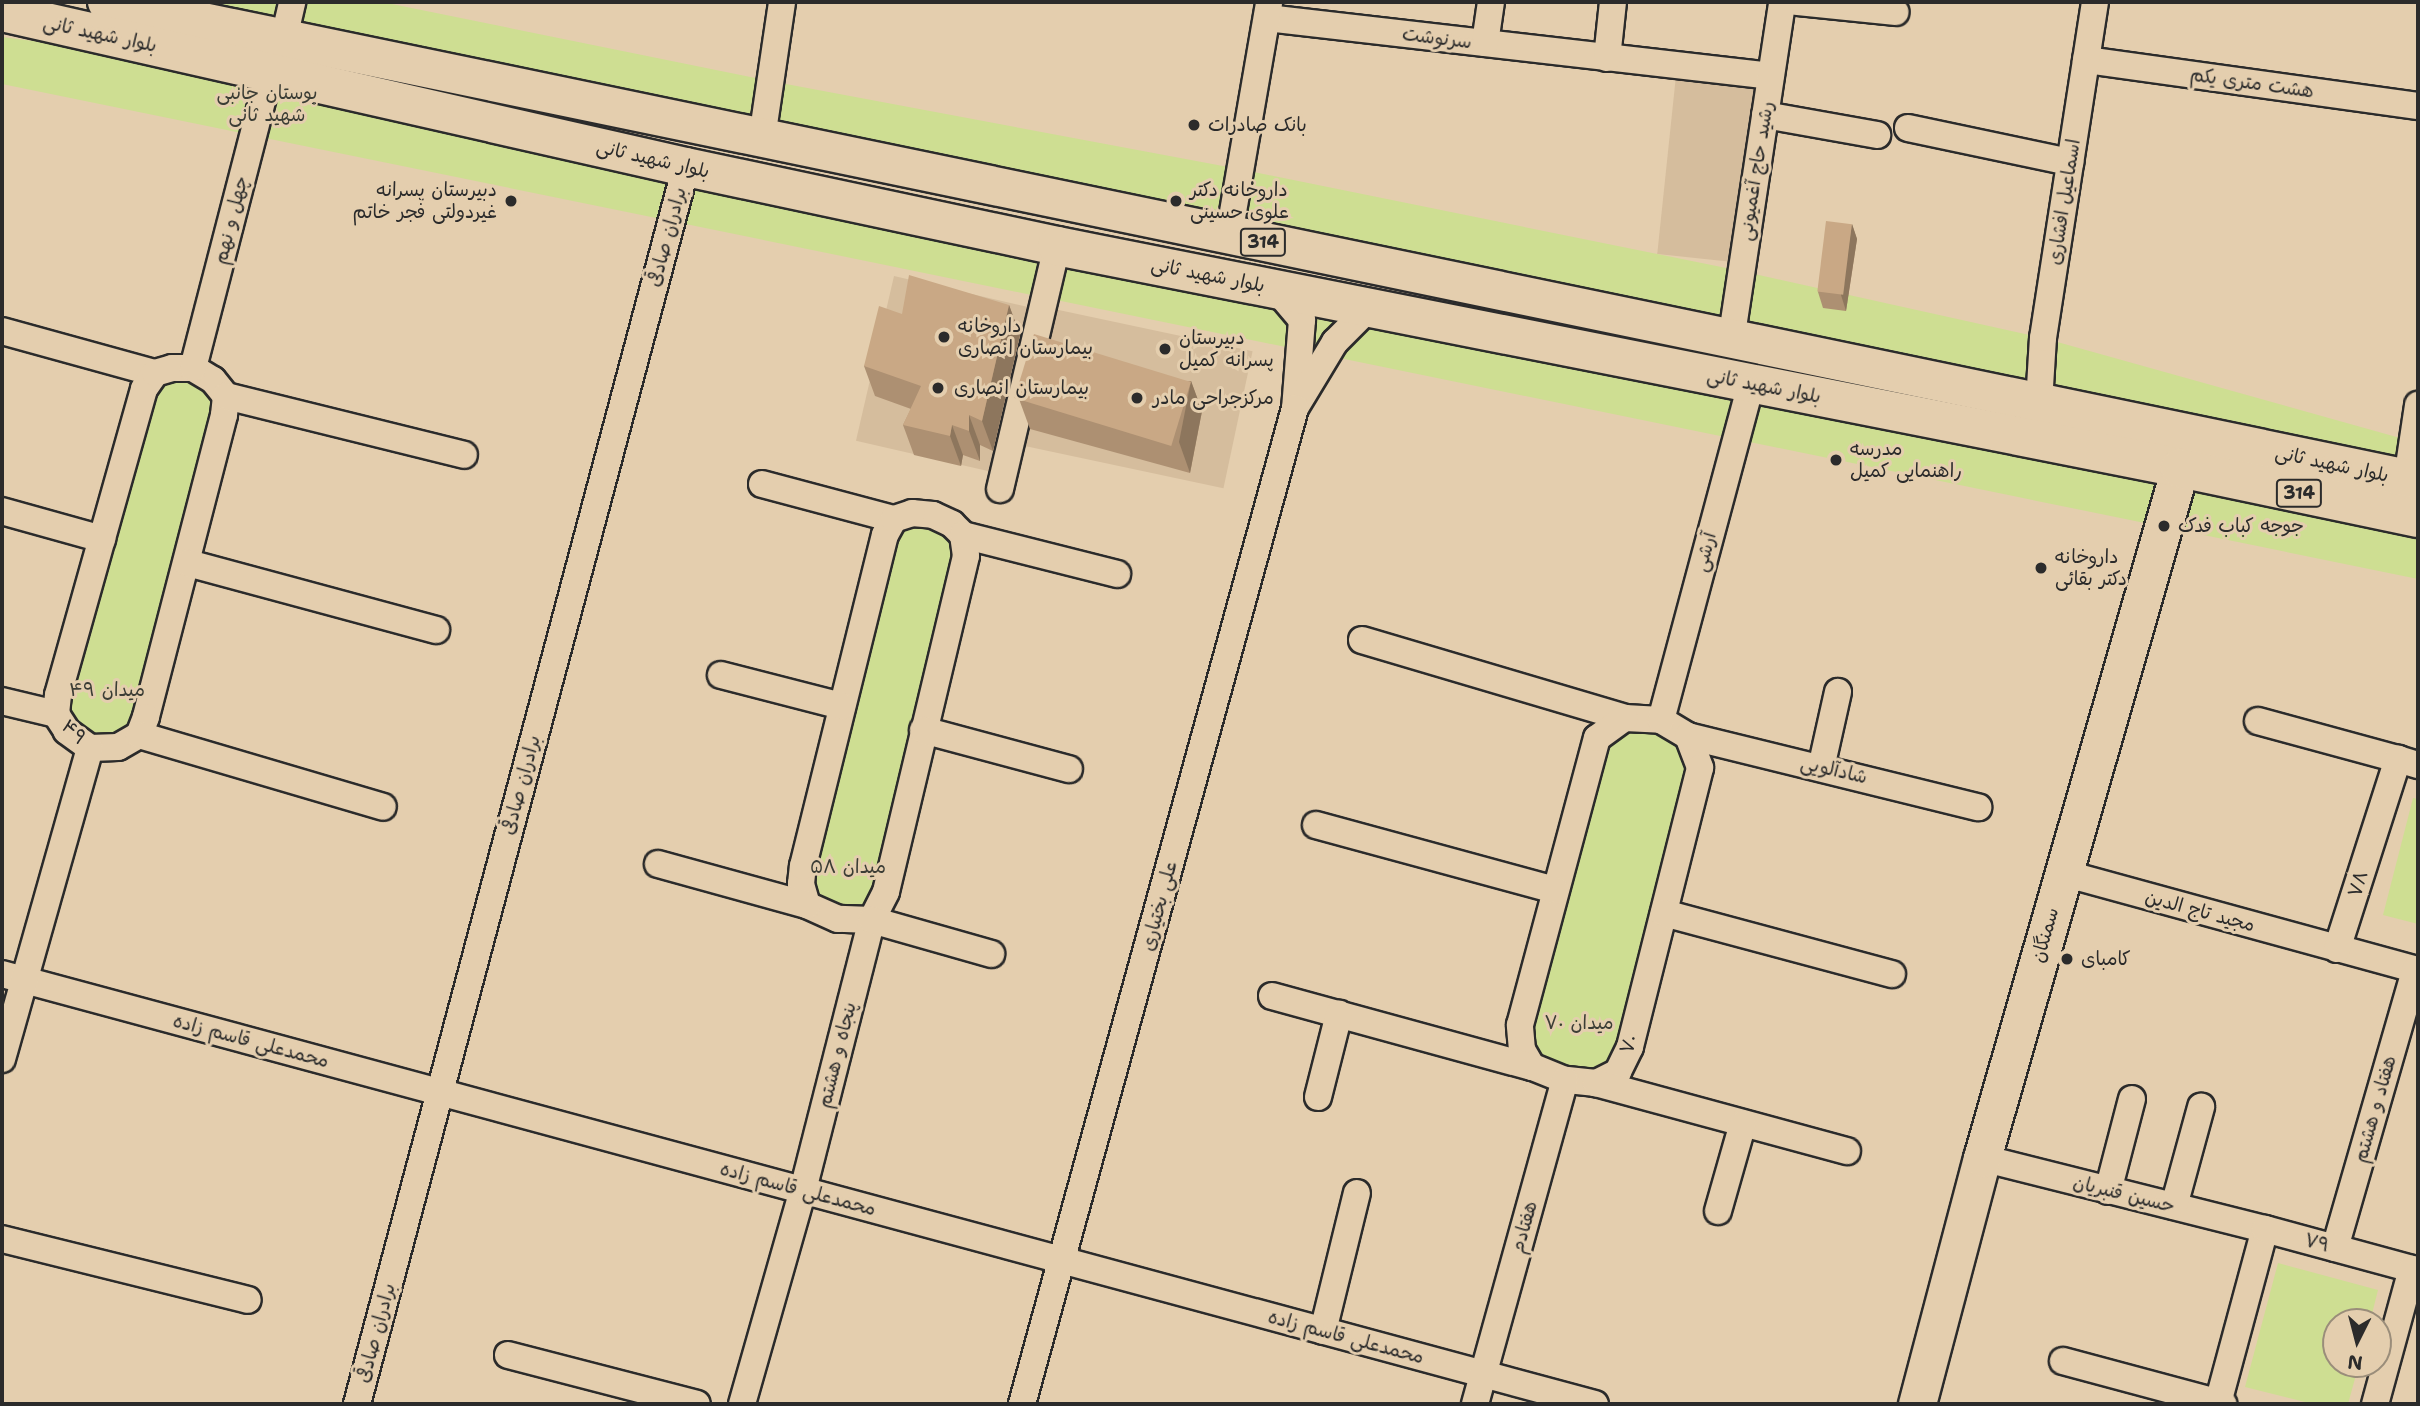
<!DOCTYPE html>
<meta charset="utf-8">
<style>
body{margin:0}
#map{position:relative;width:2420px;height:1406px;overflow:hidden;background:#e4ceae;font-family:"Shantell Sans","Playpen Sans Arabic",sans-serif}
div>[style]{position:absolute}
.built>*{inset:0;background:#d5bd9d;transform-origin:0 0}
.green>*{inset:0;background:#cede92;transform-origin:0 0}
.roads{filter:drop-shadow(2px 0 #2b2b2b) drop-shadow(-2px 0 #2b2b2b) drop-shadow(0 2px #2b2b2b) drop-shadow(0 -2px #2b2b2b)}
.minor>*{height:26px;margin:-13px;padding:0 13px;transform-origin:13px;border-radius:13px;background:#e4ceae}
.secondary>*{height:37px;margin:-18.5px;padding:0 18.5px;transform-origin:18.5px;border-radius:18.5px;background:#e4ceae}
.primary>*{height:38px;margin:-19px;padding:0 19px;transform-origin:19px;border-radius:19px;background:#e4ceae}
.wall>*{inset:0;background:#ad9072}
.shaded-wall>*{inset:0;background:#8d765d}
.building>*{inset:0;background:#c9a885;transform-origin:0 0}
.dots>*{width:19px;height:19px;translate:-50% -50%;box-sizing:border-box;border:4px solid #e4ceae;border-radius:50%}
span{translate:-50% -50%;white-space:nowrap;text-align:center;line-height:1.15;-webkit-text-stroke:6px #e4ceae;paint-order:stroke}
.shield-label span{padding:2px 5px;background:#e4ceae;border:2px solid;border-radius:5px;-webkit-text-stroke-width:0}
.shield-label{font-size:18px;color:#2b2b2b;font-weight:700}
.street-label{font-size:19px;color:#2b2b2b}
.park-label{font-size:19px;color:#3b3d35}
.poi-label{font-size:19px;color:#2b2b2b}
.left{translate:0 -50%;text-align:left}
.right{translate:-100% -50%;text-align:right}
.frame{position:absolute;inset:0;border:4px solid #2b2b2b;pointer-events:none}
.north{position:absolute;left:2322px;top:1308px;width:70px;height:70px;box-sizing:border-box;background:#e4ceae;border:2px solid #9a8d7a;border-radius:50%;rotate:186deg;font-size:19px;font-weight:700;line-height:28px;text-align:center;color:#2b2b2b}
.north::after{content:'';display:block;margin:auto;width:24px;height:32px;background:#2b2b2b;clip-path:polygon(50% 0,100% 100%,50% 72%,0 100%)}
</style>
<div id="map">
<div class="built">
<i style="left:1677px;top:66px;width:95px;height:189px;rotate:6deg"></i>
<i style="left:894px;top:276px;width:142px;height:169px;rotate:13deg"></i>
<i style="left:1054px;top:309px;width:203px;height:140px;rotate:12deg"></i>
</div>
<div class="green">
<i style="clip-path:polygon(107px 2px,382px 2px,770px 81px,1239px 169px,1741px 271px,2043px 338px,2418px 443px,2418px 481px)"></i>
<i style="clip-path:polygon(2px 37px,270px 71px,2418px 518px,2418px 579px,2px 84px)"></i>
<i style="clip-path:polygon(172px 368px,226px 396px,145px 719px,90px 748px,58px 695px,144px 389px)"></i>
<i style="left:894px;top:519px;width:71px;height:396px;rotate:13deg"></i>
<i style="clip-path:polygon(1661px 720px,1700px 768px,1630px 1047px,1596px 1083px,1522px 1050px,1597px 738px)"></i>
<i style="clip-path:polygon(2413px 798px,2418px 799px,2418px 924px,2383px 915px)"></i>
<i style="clip-path:polygon(2278px 1263px,2378px 1290px,2370px 1322px,2336px 1322px,2336px 1364px,2359px 1364px,2348px 1404px,2313px 1404px,2245px 1387px)"></i>
</div>
<div class="roads">
<div class="minor">
<i style="left:1796px;top:2px;width:100px;rotate:5.8deg"></i>
<i style="left:1267px;top:18px;width:507px;rotate:6.56deg"></i>
<i style="left:284px;top:38px;width:37px;rotate:-77deg"></i>
<i style="left:1485px;top:43px;width:41px;rotate:-81.7deg"></i>
<i style="left:1607px;top:58px;width:56px;rotate:-83.9deg"></i>
<i style="left:2086px;top:60px;width:335px;rotate:7.9deg"></i>
<i style="left:1765px;top:115px;width:114px;rotate:10.1deg"></i>
<i style="left:1908px;top:128px;width:166px;rotate:11.9deg"></i>
<i style="left:762px;top:138px;width:137px;rotate:-81.6deg"></i>
<i style="left:1229px;top:235px;width:235px;rotate:-80.2deg"></i>
<i style="left:1275px;top:288px;width:42px;rotate:49.8deg"></i>
<i style="left:1302px;top:320px;width:88px;rotate:94.5deg"></i>
<i style="left:1295px;top:408px;width:77px;rotate:-58.8deg"></i>
<i style="left:1335px;top:342px;width:49px;rotate:-45deg"></i>
<i style="left:2px;top:331px;width:159px;rotate:15.4deg"></i>
<i style="left:1731px;top:341px;width:343px;rotate:-81.4deg"></i>
<i style="left:172px;top:368px;width:21px"></i>
<i style="left:193px;top:368px;width:23px;rotate:31deg"></i>
<i style="left:213px;top:380px;width:21px;rotate:51deg"></i>
<i style="left:226px;top:396px;width:19px;rotate:96deg"></i>
<i style="left:224px;top:415px;width:312px;rotate:104.5deg"></i>
<i style="left:146px;top:717px;width:19px;rotate:111deg"></i>
<i style="left:139px;top:735px;width:24px;rotate:150deg"></i>
<i style="left:118px;top:747px;width:28px;rotate:178deg"></i>
<i style="left:90px;top:748px;width:29px;rotate:-144deg"></i>
<i style="left:67px;top:731px;width:20px;rotate:-123deg"></i>
<i style="left:56px;top:714px;width:19px;rotate:-84deg"></i>
<i style="left:58px;top:695px;width:318px;rotate:-74.3deg"></i>
<i style="left:144px;top:389px;width:19px;rotate:-55deg"></i>
<i style="left:155px;top:373px;width:18px;rotate:-16deg"></i>
<i style="left:193px;top:368px;width:307px;rotate:-75.5deg"></i>
<i style="left:226px;top:396px;width:245px;rotate:13.9deg"></i>
<i style="left:2039px;top:403px;width:65px;rotate:-86.5deg"></i>
<i style="left:2043px;top:338px;width:340px;rotate:-81.2deg"></i>
<i style="left:2407px;top:479px;width:75px;rotate:-81.5deg"></i>
<i style="left:762px;top:484px;width:137px;rotate:14.9deg"></i>
<i style="left:1000px;top:489px;width:250px;rotate:-76.8deg"></i>
<i style="left:2px;top:511px;width:104px;rotate:15.6deg"></i>
<i style="left:912px;top:513px;width:21px;rotate:5deg"></i>
<i style="left:933px;top:515px;width:21px;rotate:25deg"></i>
<i style="left:952px;top:524px;width:16px;rotate:45deg"></i>
<i style="left:963px;top:535px;width:21px;rotate:82deg"></i>
<i style="left:966px;top:556px;width:345px;rotate:103.4deg"></i>
<i style="left:886px;top:892px;width:31px;rotate:117deg"></i>
<i style="left:872px;top:920px;width:34px;rotate:-178deg"></i>
<i style="left:838px;top:919px;width:34px;rotate:-156deg"></i>
<i style="left:807px;top:905px;width:22px;rotate:-106deg"></i>
<i style="left:801px;top:884px;width:18px;rotate:-84deg"></i>
<i style="left:803px;top:866px;width:341px;rotate:-76.1deg"></i>
<i style="left:885px;top:535px;width:18px;rotate:-61deg"></i>
<i style="left:894px;top:519px;width:19px;rotate:-18deg"></i>
<i style="left:963px;top:535px;width:159px;rotate:14.2deg"></i>
<i style="left:188px;top:563px;width:257px;rotate:15.1deg"></i>
<i style="left:1362px;top:640px;width:274px;rotate:16.5deg"></i>
<i style="left:721px;top:675px;width:125px;rotate:14.4deg"></i>
<i style="left:2px;top:701px;width:56px;rotate:13.5deg"></i>
<i style="left:1625px;top:718px;width:36px;rotate:3deg"></i>
<i style="left:1661px;top:720px;width:31px;rotate:31deg"></i>
<i style="left:1688px;top:736px;width:34px;rotate:69deg"></i>
<i style="left:1700px;top:768px;width:288px;rotate:104.1deg"></i>
<i style="left:1630px;top:1047px;width:28px;rotate:116deg"></i>
<i style="left:1618px;top:1072px;width:25px;rotate:153deg"></i>
<i style="left:1596px;top:1083px;width:31px;rotate:-174deg"></i>
<i style="left:1565px;top:1080px;width:35px;rotate:-158deg"></i>
<i style="left:1532px;top:1067px;width:20px;rotate:-120deg"></i>
<i style="left:1522px;top:1050px;width:25px;rotate:-95deg"></i>
<i style="left:1520px;top:1025px;width:297px;rotate:-75deg"></i>
<i style="left:1597px;top:738px;width:34px;rotate:-36deg"></i>
<i style="left:1661px;top:720px;width:348px;rotate:-75deg"></i>
<i style="left:2258px;top:721px;width:145px;rotate:15.2deg"></i>
<i style="left:923px;top:730px;width:151px;rotate:15deg"></i>
<i style="left:139px;top:735px;width:254px;rotate:16.4deg"></i>
<i style="left:1688px;top:736px;width:299px;rotate:13.8deg"></i>
<i style="left:1821px;top:768px;width:78px;rotate:-77.4deg"></i>
<i style="left:1316px;top:825px;width:248px;rotate:15.2deg"></i>
<i style="left:658px;top:864px;width:155px;rotate:15.4deg"></i>
<i style="left:2063px;top:873px;width:368px;rotate:15.3deg"></i>
<i style="left:1664px;top:913px;width:236px;rotate:15deg"></i>
<i style="left:2337px;top:949px;width:200px;rotate:-72.2deg"></i>
<i style="left:2398px;top:759px;width:21px;rotate:17deg"></i>
<i style="left:2px;top:974px;width:1650px;rotate:15.11deg"></i>
<i style="left:1272px;top:996px;width:270px;rotate:15.3deg"></i>
<i style="left:2px;top:1059px;width:323px;rotate:-74.2deg"></i>
<i style="left:1596px;top:1083px;width:260px;rotate:15.2deg"></i>
<i style="left:1318px;top:1097px;width:86px;rotate:-75.8deg"></i>
<i style="left:1982px;top:1158px;width:292px;rotate:14.1deg"></i>
<i style="left:2108px;top:1191px;width:95px;rotate:-75.4deg"></i>
<i style="left:2174px;top:1206px;width:103px;rotate:-74.7deg"></i>
<i style="left:1718px;top:1211px;width:91px;rotate:-74.1deg"></i>
<i style="left:2px;top:1239px;width:253px;rotate:13.9deg"></i>
<i style="left:2335px;top:1248px;width:289px;rotate:-73.9deg"></i>
<i style="left:1323px;top:1331px;width:142px;rotate:-76.2deg"></i>
<i style="left:508px;top:1355px;width:195px;rotate:14.5deg"></i>
<i style="left:2063px;top:1361px;width:166px;rotate:15deg"></i>
<i style="left:2218px;top:1403px;width:180px;rotate:-74.9deg"></i>
<i style="left:2265px;top:1229px;width:152px;rotate:15.2deg"></i>
<i style="left:2412px;top:1269px;width:140px;rotate:105.3deg"></i>
<i style="left:357px;top:1404px;width:1280px;rotate:-75.11deg"></i>
<i style="left:742px;top:1404px;width:223px;rotate:-74.1deg"></i>
<i style="left:803px;top:1190px;width:279px;rotate:-75.7deg"></i>
<i style="left:872px;top:920px;width:124px;rotate:15.9deg"></i>
<i style="left:1022px;top:1404px;width:1033px;rotate:-74.67deg"></i>
<i style="left:1475px;top:1404px;width:336px;rotate:-74.5deg"></i>
</div>
<div class="secondary">
<i style="left:1917px;top:1404px;width:254px;rotate:-75.2deg"></i>
<i style="left:1982px;top:1158px;width:718px;rotate:-73.99deg"></i>
</div>
<div class="primary">
<i style="left:107px;top:2px;width:2360px;rotate:11.71deg"></i>
<i style="left:2px;top:12px;width:701px;rotate:12.77deg"></i>
<i style="left:686px;top:167px;width:379px;rotate:12deg"></i>
<i style="left:1057px;top:246px;width:1145px;rotate:11.18deg"></i>
<i style="left:2180px;top:468px;width:243px;rotate:11.9deg"></i>
</div>
</div>
<div class="wall">
<i style="clip-path:polygon(1852px 224px,1857px 239px,1846px 311px,1823px 308px,1818px 292px)"></i>
<i style="clip-path:polygon(1009px 305px,1020px 335px,993px 451px,980px 445px,980px 461px,963px 455px,961px 466px,914px 455px,903px 425px,911px 409px,875px 396px,864px 366px,902px 314px)"></i>
<i style="clip-path:polygon(1191px 381px,1202px 411px,1190px 473px,1030px 429px,1019px 399px)"></i>
</div>
<div class="shaded-wall">
<i style="clip-path:polygon(1852px 224px,1857px 239px,1846px 311px,1841px 295px)"></i>
<i style="clip-path:polygon(1009px 305px,1020px 335px,993px 451px,982px 421px)"></i>
<i style="clip-path:polygon(1191px 381px,1202px 411px,1190px 473px,1179px 442px)"></i>
<i style="clip-path:polygon(969px 415px,980px 445px,980px 461px,969px 431px)"></i>
<i style="clip-path:polygon(952px 425px,963px 455px,961px 466px,950px 436px)"></i>
</div>
<div class="building">
<i style="left:1826px;top:221px;width:26px;height:71px;rotate:7deg"></i>
<i style="clip-path:polygon(909px 275px,1009px 305px,982px 421px,969px 415px,969px 431px,952px 425px,950px 436px,903px 425px,921px 386px,864px 366px,879px 306px,902px 314px)"></i>
<i style="left:1034px;top:334px;width:164px;height:67px;rotate:17deg"></i>
</div>
<div class="dots">
<i style="left:1194px;top:125px;background:#2b2b2b"></i>
<i style="left:511px;top:201px;background:#2b2b2b"></i>
<i style="left:1176px;top:201px;background:#2b2b2b"></i>
<i style="left:944px;top:337px;background:#2b2b2b"></i>
<i style="left:1165px;top:349px;background:#2b2b2b"></i>
<i style="left:938px;top:388px;background:#2b2b2b"></i>
<i style="left:1137px;top:398px;background:#2b2b2b"></i>
<i style="left:1836px;top:460px;background:#2b2b2b"></i>
<i style="left:2164px;top:526px;background:#2b2b2b"></i>
<i style="left:2041px;top:568px;background:#2b2b2b"></i>
<i style="left:2067px;top:959px;background:#2b2b2b"></i>
</div>
<div class="shield-label">
<span style="left:1263px;top:242px">314</span>
<span style="left:2299px;top:493px">314</span>
</div>
<div class="street-label">
<span style="left:100px;top:34px;rotate:12deg">بلوار شهید ثانی</span>
<span style="left:1437px;top:38px;rotate:7deg">سرنوشت</span>
<span style="left:2252px;top:83px;rotate:8deg">هشت متری یکم</span>
<span style="left:653px;top:159px;rotate:13deg">بلوار شهید ثانی</span>
<span style="left:1756px;top:171px;rotate:-81deg">رشید حاج آغمیونی</span>
<span style="left:2064px;top:202px;rotate:-81deg">اسماعیل افشاری</span>
<span style="left:231px;top:220px;rotate:-76deg">چهل و نهم</span>
<span style="left:667px;top:237px;rotate:-75deg">برادران صادقی</span>
<span style="left:1208px;top:275px;rotate:11deg">بلوار شهید ثانی</span>
<span style="left:1764px;top:386px;rotate:11deg">بلوار شهید ثانی</span>
<span style="left:2332px;top:464px;rotate:12deg">بلوار شهید ثانی</span>
<span style="left:1705px;top:552px;rotate:-75deg">آرشی</span>
<span style="left:74px;top:732px;rotate:43deg">۴۹</span>
<span style="left:1834px;top:770px;rotate:13deg">شادآلویی</span>
<span style="left:521px;top:785px;rotate:-75deg">برادران صادقی</span>
<span style="left:2358px;top:884px;rotate:-72deg">۷۸</span>
<span style="left:1159px;top:906px;rotate:-75deg">علی بختیاری</span>
<span style="left:2200px;top:911px;rotate:15deg">مجید تاج الدین</span>
<span style="left:2045px;top:935px;rotate:-74deg">سمنگان</span>
<span style="left:251px;top:1041px;rotate:15deg">محمدعلی قاسم زاده</span>
<span style="left:1629px;top:1044px;rotate:-70deg">۷۰</span>
<span style="left:837px;top:1055px;rotate:-76deg">پنجاه و هشتم</span>
<span style="left:2375px;top:1109px;rotate:-74deg">هفتاد و هشتم</span>
<span style="left:798px;top:1189px;rotate:15deg">محمدعلی قاسم زاده</span>
<span style="left:2124px;top:1194px;rotate:14deg">حسین قنبریان</span>
<span style="left:1524px;top:1227px;rotate:-74deg">هفتادم</span>
<span style="left:2317px;top:1243px;rotate:15deg">۷۹</span>
<span style="left:376px;top:1333px;rotate:-75deg">برادران صادقی</span>
<span style="left:1346px;top:1337px;rotate:15deg">محمدعلی قاسم زاده</span>
</div>
<div class="park-label">
<span style="left:267px;top:104px">بوستان جانبی<br>شهید ثانی</span>
<span style="left:107px;top:690px">میدان ۴۹</span>
<span style="left:848px;top:867px">میدان ۵۸</span>
<span style="left:1579px;top:1023px">میدان ۷۰</span>
</div>
<div class="poi-label">
<span class="left" style="left:1208px;top:125px">بانک صادرات</span>
<span class="right" style="left:497px;top:201px">دبیرستان پسرانه<br>غیردولتی فجر خاتم</span>
<span class="left" style="left:1190px;top:201px">داروخانه دکتر<br>علوی حسینی</span>
<span class="left" style="left:958px;top:337px">داروخانه<br>بیمارستان انصاری</span>
<span class="left" style="left:1179px;top:349px">دبیرستان<br>پسرانه کمیل</span>
<span class="left" style="left:954px;top:388px">بیمارستان انصاری</span>
<span class="left" style="left:1153px;top:398px">مرکزجراحی مادر</span>
<span class="left" style="left:1850px;top:460px">مدرسه<br>راهنمایی کمیل</span>
<span class="left" style="left:2178px;top:526px">جوجه کباب فدک</span>
<span class="left" style="left:2055px;top:568px">داروخانه<br>دکتر بقائی</span>
<span class="left" style="left:2081px;top:959px">کامبای</span>
</div>
<div class="frame"></div>
<div class="north">N</div>
</div>
